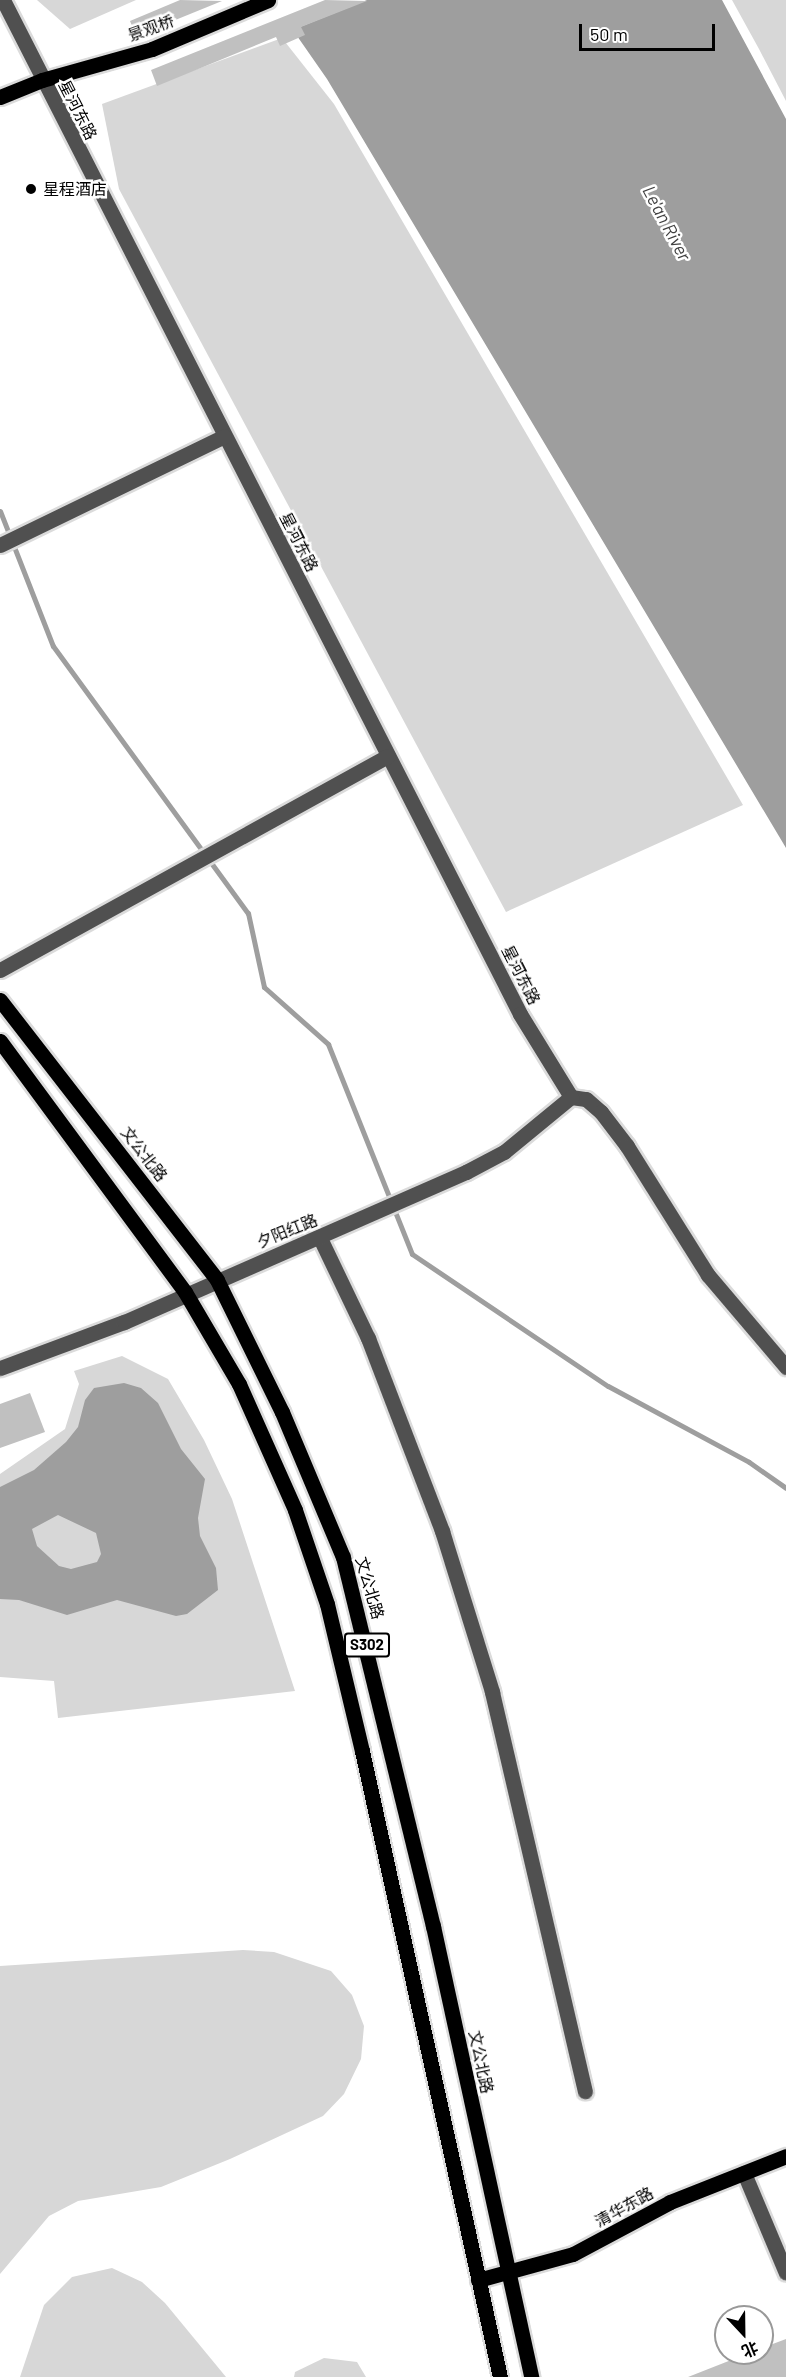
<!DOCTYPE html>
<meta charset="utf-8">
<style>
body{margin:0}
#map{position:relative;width:786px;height:2377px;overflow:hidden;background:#fff;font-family:Barlow,"Noto Sans SC",sans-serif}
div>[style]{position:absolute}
.green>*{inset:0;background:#d7d7d7}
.water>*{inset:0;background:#9e9e9e}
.pier>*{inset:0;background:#fff}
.stream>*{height:5px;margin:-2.5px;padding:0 2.5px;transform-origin:2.5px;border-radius:2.5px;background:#9e9e9e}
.building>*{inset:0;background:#c0c0c0}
.roads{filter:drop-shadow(2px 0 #dbdbdb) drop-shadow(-2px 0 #dbdbdb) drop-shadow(0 2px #dbdbdb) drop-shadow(0 -2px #dbdbdb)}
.minor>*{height:15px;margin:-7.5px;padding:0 7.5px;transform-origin:7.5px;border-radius:7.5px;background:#505050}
.major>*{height:15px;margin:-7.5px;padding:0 7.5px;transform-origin:7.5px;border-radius:7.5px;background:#000}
.dots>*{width:16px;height:16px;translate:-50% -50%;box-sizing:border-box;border:3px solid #fff;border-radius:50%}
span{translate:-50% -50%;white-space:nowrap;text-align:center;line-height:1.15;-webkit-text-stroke:5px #fff;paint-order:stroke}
.shield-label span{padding:2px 4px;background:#fff;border:2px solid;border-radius:4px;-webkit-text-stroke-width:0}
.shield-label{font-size:15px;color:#000;font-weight:700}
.street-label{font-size:16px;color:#000}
.poi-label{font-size:16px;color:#000}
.left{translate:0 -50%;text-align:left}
.water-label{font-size:18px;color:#3f3f3f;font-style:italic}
.north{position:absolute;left:714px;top:2305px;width:60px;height:60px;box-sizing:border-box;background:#fff;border:2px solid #999;border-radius:50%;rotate:158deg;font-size:16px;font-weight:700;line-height:24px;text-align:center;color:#000}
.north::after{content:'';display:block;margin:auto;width:21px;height:27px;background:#000;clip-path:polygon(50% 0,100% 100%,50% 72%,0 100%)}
.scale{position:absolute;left:579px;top:24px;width:136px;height:27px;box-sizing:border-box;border:3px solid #000;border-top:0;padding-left:8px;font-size:18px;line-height:21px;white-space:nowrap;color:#000;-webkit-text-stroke:4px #fff;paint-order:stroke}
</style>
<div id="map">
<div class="green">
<i style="clip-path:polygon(37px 0,136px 0,70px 29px)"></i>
<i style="clip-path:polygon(732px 0,786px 0,786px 101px,759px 49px)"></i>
<i style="clip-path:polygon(282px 38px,334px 104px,743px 805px,506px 912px,119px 189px,102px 104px)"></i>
<i style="clip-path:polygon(122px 1356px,168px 1379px,204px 1440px,232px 1499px,295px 1691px,58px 1718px,54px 1681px,0 1677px,0 1474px,65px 1429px,79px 1384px,74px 1371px)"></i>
<i style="clip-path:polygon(243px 1950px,274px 1952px,331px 1971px,352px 1995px,364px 2026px,361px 2059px,344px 2094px,323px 2116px,230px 2159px,161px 2187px,78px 2201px,49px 2216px,0 2274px,0 1966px)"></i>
<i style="clip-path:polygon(112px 2268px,142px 2282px,165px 2303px,226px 2377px,20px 2377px,44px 2305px,72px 2277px)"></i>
<i style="clip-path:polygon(324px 2358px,357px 2362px,366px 2377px,294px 2377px,295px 2372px)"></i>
</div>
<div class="water">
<i style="clip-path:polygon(272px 0,722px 0,786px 119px,786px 848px,327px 79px)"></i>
<i style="clip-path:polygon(evenodd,124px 1383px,141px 1388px,158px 1403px,181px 1449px,205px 1479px,198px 1518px,200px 1536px,216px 1568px,218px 1590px,187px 1614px,176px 1616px,117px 1600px,67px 1615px,19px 1600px,0 1599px,0 1487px,34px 1470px,66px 1442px,78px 1427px,85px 1400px,94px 1388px,124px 1383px,58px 1515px,96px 1533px,101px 1554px,97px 1562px,71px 1569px,59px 1566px,37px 1546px,32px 1529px,58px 1515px)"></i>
</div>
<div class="pier">
<i style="clip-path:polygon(269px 0,367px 0,290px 31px)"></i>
</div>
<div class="stream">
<i style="left:0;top:511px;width:145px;rotate:68.6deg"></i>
<i style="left:53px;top:646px;width:331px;rotate:53.9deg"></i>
<i style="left:248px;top:913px;width:76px;rotate:77.8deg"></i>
<i style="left:264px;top:987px;width:86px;rotate:41.7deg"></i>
<i style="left:328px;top:1044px;width:226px;rotate:68.2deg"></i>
<i style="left:412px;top:1254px;width:236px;rotate:34deg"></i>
<i style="left:608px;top:1386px;width:160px;rotate:28.3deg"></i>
<i style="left:749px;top:1462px;width:45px;rotate:35.1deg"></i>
</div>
<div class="building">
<i style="clip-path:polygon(180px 0,222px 1px,136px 36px,130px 21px)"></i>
<i style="clip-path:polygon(325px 0,367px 1px,301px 27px,305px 35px,280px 46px,276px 37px,157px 86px,151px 70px)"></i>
<i style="clip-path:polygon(30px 1393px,45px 1432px,0 1448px,0 1404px)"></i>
<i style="clip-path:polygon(786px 2339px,786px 2377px,688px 2377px,749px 2353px,762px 2353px,762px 2348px)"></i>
</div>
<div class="roads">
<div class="minor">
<i style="left:3px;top:0;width:1138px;rotate:62.98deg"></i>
<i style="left:520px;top:1014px;width:97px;rotate:58.4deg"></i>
<i style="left:0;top:545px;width:249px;rotate:-25.9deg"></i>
<i style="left:0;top:970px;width:443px;rotate:-28.9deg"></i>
<i style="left:571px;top:1097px;width:15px;rotate:8deg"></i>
<i style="left:586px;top:1099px;width:20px;rotate:41deg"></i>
<i style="left:601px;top:1112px;width:43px;rotate:52.6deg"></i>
<i style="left:627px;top:1146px;width:152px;rotate:57.9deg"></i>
<i style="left:708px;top:1275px;width:121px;rotate:49.7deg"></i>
<i style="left:320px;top:1238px;width:111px;rotate:64.4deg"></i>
<i style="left:368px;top:1338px;width:207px;rotate:69deg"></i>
<i style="left:442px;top:1531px;width:169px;rotate:72.7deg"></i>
<i style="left:492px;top:1692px;width:410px;rotate:76.9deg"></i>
<i style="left:0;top:1368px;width:132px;rotate:-20.4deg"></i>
<i style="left:124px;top:1322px;width:373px;rotate:-23.7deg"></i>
<i style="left:466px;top:1172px;width:43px;rotate:-27.8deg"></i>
<i style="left:504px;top:1152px;width:87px;rotate:-39.4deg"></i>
<i style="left:744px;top:2173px;width:108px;rotate:67.2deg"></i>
</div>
<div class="major">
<i style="left:0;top:97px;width:45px;rotate:-22deg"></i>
<i style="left:42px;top:80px;width:114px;rotate:-15.7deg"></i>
<i style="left:152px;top:49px;width:126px;rotate:-22.9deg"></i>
<i style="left:0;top:1000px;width:354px;rotate:52.2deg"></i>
<i style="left:217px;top:1280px;width:147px;rotate:63.8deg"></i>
<i style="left:282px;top:1412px;width:157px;rotate:67.2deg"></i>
<i style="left:343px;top:1557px;width:380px;rotate:76.3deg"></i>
<i style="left:433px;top:1926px;width:462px;rotate:77.7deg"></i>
<i style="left:0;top:1041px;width:312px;rotate:53.6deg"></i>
<i style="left:185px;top:1292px;width:107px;rotate:59.6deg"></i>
<i style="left:239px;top:1384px;width:138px;rotate:66deg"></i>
<i style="left:295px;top:1510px;width:99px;rotate:71.2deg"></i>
<i style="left:327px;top:1604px;width:151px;rotate:76.6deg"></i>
<i style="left:362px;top:1751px;width:641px;rotate:77.57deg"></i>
<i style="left:478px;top:2280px;width:98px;rotate:-15.3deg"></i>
<i style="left:573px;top:2254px;width:110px;rotate:-28.2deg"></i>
<i style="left:670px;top:2202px;width:125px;rotate:-21.6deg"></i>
</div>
</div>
<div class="dots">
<i style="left:31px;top:189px;background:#000"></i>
</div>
<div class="shield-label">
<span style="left:367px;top:1645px">S302</span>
</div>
<div class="street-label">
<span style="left:151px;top:28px;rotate:-20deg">景观桥</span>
<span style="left:78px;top:110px;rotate:63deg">星河东路</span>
<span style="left:299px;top:542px;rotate:63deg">星河东路</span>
<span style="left:521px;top:975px;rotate:63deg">星河东路</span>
<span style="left:144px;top:1154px;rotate:52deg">文公北路</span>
<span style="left:287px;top:1231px;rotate:-22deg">夕阳红路</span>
<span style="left:370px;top:1588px;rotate:74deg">文公北路</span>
<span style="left:481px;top:2062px;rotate:78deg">文公北路</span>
<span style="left:624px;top:2207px;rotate:-29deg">清华东路</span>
</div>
<div class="poi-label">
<span class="left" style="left:43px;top:189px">星程酒店</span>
</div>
<div class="water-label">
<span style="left:667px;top:223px;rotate:62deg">Le'an River</span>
</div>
<div class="north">北</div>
<div class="scale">50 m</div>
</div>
